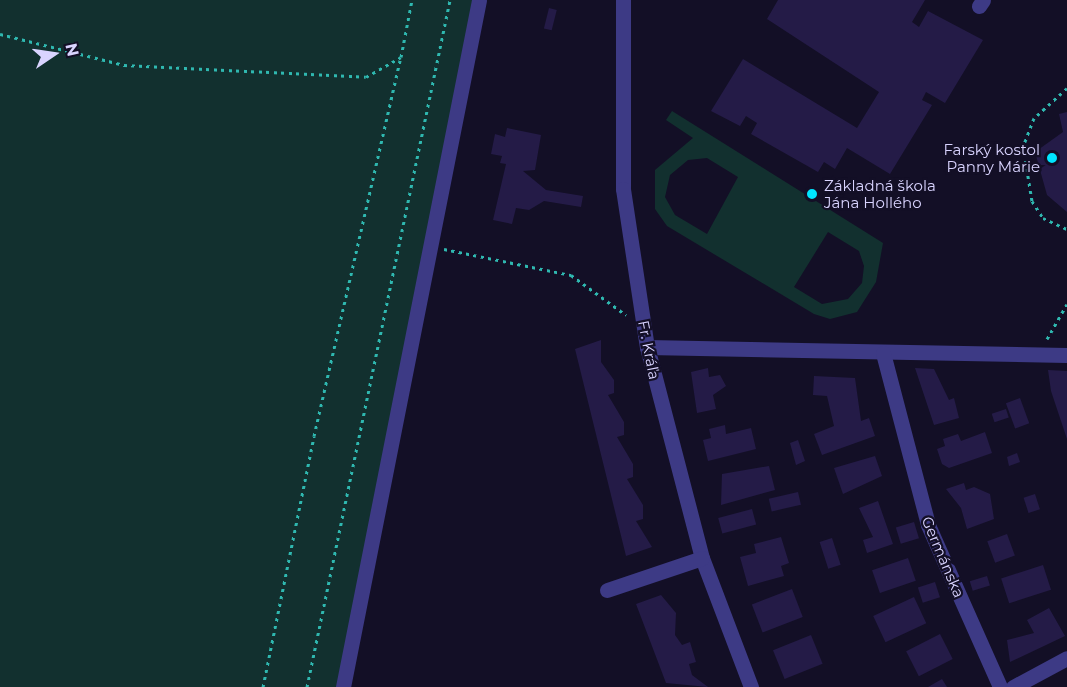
<!DOCTYPE html>
<meta charset="utf-8">
<style>
body{margin:0}
#map{position:relative;width:1067px;height:687px;overflow:hidden;background:#130f26;font-family:Montserrat,sans-serif}
div>[style]{position:absolute}
.green>*{inset:0;background:#12302f}
.building>*{inset:0;background:#241b47;transform-origin:0 0}
.path>*{height:3px;margin-top:-1.5px;transform-origin:0;background:repeating-linear-gradient(90deg,#2fb8b0 0 3px,transparent 0 7.5px)}
.minor>*{height:15px;margin:-7.5px;padding:0 7.5px;transform-origin:7.5px;border-radius:7.5px;background:#3d3a85}
.dots>*{width:16px;height:16px;translate:-50% -50%;box-sizing:border-box;border:3px solid #130f26;border-radius:50%}
span{translate:-50% -50%;white-space:nowrap;text-align:center;line-height:1.15;-webkit-text-stroke:4.5px #130f26;paint-order:stroke}
.poi-label{font-size:15px;color:#d9d4ff}
.right{translate:-100% -50%;text-align:right}
.left{translate:0 -50%;text-align:left}
.street-label{font-size:15px;color:#d9d4ff}
.north{position:absolute;left:24px;top:24px;width:60px;height:60px;-webkit-text-stroke:4px #130f26;paint-order:stroke;rotate:77deg;font-size:16px;font-weight:700;line-height:24px;text-align:center;color:#d9d4ff}
.north::after{content:'';display:block;margin:auto;width:21px;height:27px;background:#d9d4ff;clip-path:polygon(50% 0,100% 100%,50% 72%,0 100%)}
</style>
<div id="map">
<div class="green">
<i style="clip-path:polygon(0 0,474px 0,343px 687px,0 687px)"></i>
<i style="clip-path:polygon(evenodd,672px 111px,883px 243px,876px 282px,857px 312px,830px 319px,814px 314px,667px 226px,655px 209px,655px 170px,693px 138px,666px 120px,672px 111px,707px 158px,738px 177px,707px 234px,675px 215px,665px 197px,670px 175px,688px 160px,707px 158px,672px 111px,828px 232px,859px 251px,864px 266px,862px 283px,848px 299px,822px 304px,794px 287px,828px 232px)"></i>
</div>
<div class="building">
<i style="clip-path:polygon(778px 0,925px 0,912px 22px,919px 27px,928px 11px,983px 40px,945px 103px,926px 92px,922px 100px,932px 105px,890px 174px,847px 148px,835px 169px,824px 162px,818px 172px,751px 134px,757px 123px,746px 116px,740px 126px,711px 111px,743px 59px,857px 128px,879px 92px,767px 19px)"></i>
<i style="left:549px;top:8px;width:8px;height:21px;rotate:14deg"></i>
<i style="clip-path:polygon(1067px 112px,1067px 212px,1047px 195px,1035px 152px,1063px 132px,1059px 114px)"></i>
<i style="clip-path:polygon(507px 128px,541px 135px,535px 170px,523px 171px,546px 190px,583px 196px,581px 207px,544px 201px,529px 210px,516px 208px,512px 224px,493px 220px,506px 164px,500px 163px,502px 156px,491px 154px,495px 134px,505px 137px)"></i>
<i style="clip-path:polygon(601px 340px,601px 362px,614px 380px,614px 393px,608px 395px,624px 422px,624px 435px,617px 437px,633px 464px,633px 477px,627px 479px,643px 505px,643px 519px,636px 521px,652px 547px,626px 556px,575px 349px)"></i>
<i style="clip-path:polygon(708px 368px,709px 377px,720px 375px,726px 386px,713px 395px,716px 409px,697px 413px,691px 372px)"></i>
<i style="clip-path:polygon(915px 368px,934px 369px,949px 400px,954px 398px,959px 418px,934px 425px)"></i>
<i style="clip-path:polygon(1048px 370px,1067px 371px,1067px 439px,1051px 391px)"></i>
<i style="clip-path:polygon(814px 376px,855px 378px,861px 421px,869px 418px,875px 436px,822px 455px,814px 434px,834px 426px,827px 396px,813px 395px)"></i>
<i style="left:1020px;top:398px;width:27px;height:15px;rotate:70deg"></i>
<i style="left:1006px;top:409px;width:9px;height:15px;rotate:72deg"></i>
<i style="clip-path:polygon(725px 425px,726px 434px,751px 428px,756px 449px,708px 461px,703px 440px,711px 438px,709px 429px)"></i>
<i style="clip-path:polygon(985px 432px,992px 453px,949px 468px,942px 464px,937px 449px,945px 446px,943px 439px,958px 434px,961px 441px)"></i>
<i style="clip-path:polygon(798px 440px,805px 461px,796px 465px,790px 443px)"></i>
<i style="clip-path:polygon(1017px 453px,1020px 462px,1009px 466px,1007px 457px)"></i>
<i style="clip-path:polygon(875px 456px,882px 476px,843px 494px,834px 468px)"></i>
<i style="clip-path:polygon(769px 466px,775px 490px,721px 505px,722px 474px)"></i>
<i style="clip-path:polygon(964px 483px,966px 490px,974px 487px,990px 494px,994px 519px,967px 529px,961px 508px,946px 489px)"></i>
<i style="left:798px;top:492px;width:13px;height:30px;rotate:77deg"></i>
<i style="left:1035px;top:494px;width:16px;height:12px;rotate:72deg"></i>
<i style="clip-path:polygon(878px 501px,893px 544px,867px 553px,863px 540px,873px 537px,859px 508px)"></i>
<i style="left:752px;top:509px;width:16px;height:35px;rotate:75deg"></i>
<i style="left:914px;top:522px;width:17px;height:19px;rotate:73deg"></i>
<i style="left:1007px;top:534px;width:23px;height:21px;rotate:70deg"></i>
<i style="clip-path:polygon(781px 537px,789px 563px,781px 566px,784px 576px,748px 586px,740px 557px,756px 553px,754px 544px)"></i>
<i style="left:832px;top:538px;width:28px;height:13px;rotate:72deg"></i>
<i style="left:908px;top:558px;width:24px;height:38px;rotate:71deg"></i>
<i style="left:1043px;top:565px;width:26px;height:44px;rotate:72deg"></i>
<i style="left:987px;top:576px;width:10px;height:18px;rotate:73deg"></i>
<i style="left:935px;top:582px;width:16px;height:18px;rotate:72deg"></i>
<i style="left:792px;top:589px;width:30px;height:43px;rotate:69deg"></i>
<i style="clip-path:polygon(661px 595px,676px 613px,675px 635px,682px 645px,690px 642px,696px 662px,689px 664px,692px 675px,708px 687px,666px 683px,636px 604px)"></i>
<i style="left:914px;top:597px;width:29px;height:45px;rotate:65deg"></i>
<i style="clip-path:polygon(1049px 608px,1065px 636px,1010px 662px,1007px 640px,1034px 633px,1027px 620px)"></i>
<i style="left:940px;top:634px;width:28px;height:38px;rotate:63deg"></i>
<i style="left:811px;top:635px;width:31px;height:41px;rotate:68deg"></i>
<i style="clip-path:polygon(942px 679px,947px 687px,928px 687px)"></i>
</div>
<div class="path">
<i style="left:0;top:34px;width:128px;rotate:14deg"></i>
<i style="left:124px;top:65px;width:242px;rotate:2.8deg"></i>
<i style="left:366px;top:77px;width:40px;rotate:-29.7deg"></i>
<i style="left:401px;top:57px;width:58px;rotate:-79.1deg"></i>
<i style="left:1067px;top:88px;width:45px;rotate:137.7deg"></i>
<i style="left:1034px;top:118px;width:30px;rotate:111deg"></i>
<i style="left:1023px;top:146px;width:56px;rotate:80.7deg"></i>
<i style="left:1032px;top:201px;width:20px;rotate:57deg"></i>
<i style="left:1043px;top:218px;width:26px;rotate:25deg"></i>
<i style="left:444px;top:249px;width:130px;rotate:11.6deg"></i>
<i style="left:571px;top:275px;width:68px;rotate:36deg"></i>
<i style="left:1047px;top:339px;width:40px;rotate:-60.3deg"></i>
<i style="left:263px;top:687px;width:256px;rotate:-78.5deg"></i>
<i style="left:314px;top:436px;width:389px;rotate:-77.1deg"></i>
<i style="left:307px;top:687px;width:702px;rotate:-78.24deg"></i>
</div>
<div class="minor">
<i style="left:623px;top:0;width:189px;rotate:90deg"></i>
<i style="left:623px;top:189px;width:160px;rotate:81.4deg"></i>
<i style="left:647px;top:347px;width:218px;rotate:75.4deg"></i>
<i style="left:702px;top:558px;width:138px;rotate:69.2deg"></i>
<i style="left:979px;top:6px;width:7px;rotate:-56deg"></i>
<i style="left:647px;top:347px;width:420px;rotate:1.1deg"></i>
<i style="left:883px;top:353px;width:178px;rotate:75.3deg"></i>
<i style="left:928px;top:525px;width:177px;rotate:66deg"></i>
<i style="left:607px;top:590px;width:100px;rotate:-18.6deg"></i>
<i style="left:343px;top:687px;width:700px;rotate:-78.8deg"></i>
<i style="left:1013px;top:687px;width:61px;rotate:-28.2deg"></i>
</div>
<div class="dots">
<i style="left:1052px;top:158px;background:#00e5ff"></i>
<i style="left:812px;top:194px;background:#00e5ff"></i>
</div>
<div class="poi-label">
<span class="right" style="left:1040px;top:158px">Farský kostol<br>Panny Márie</span>
<span class="left" style="left:824px;top:194px">Základná škola<br>Jána Hollého</span>
</div>
<div class="street-label">
<span style="left:649px;top:350px;rotate:79deg">Fr. Kráľa</span>
<span style="left:943px;top:557px;rotate:67deg">Germánska</span>
</div>
<div class="north">N</div>
</div>
